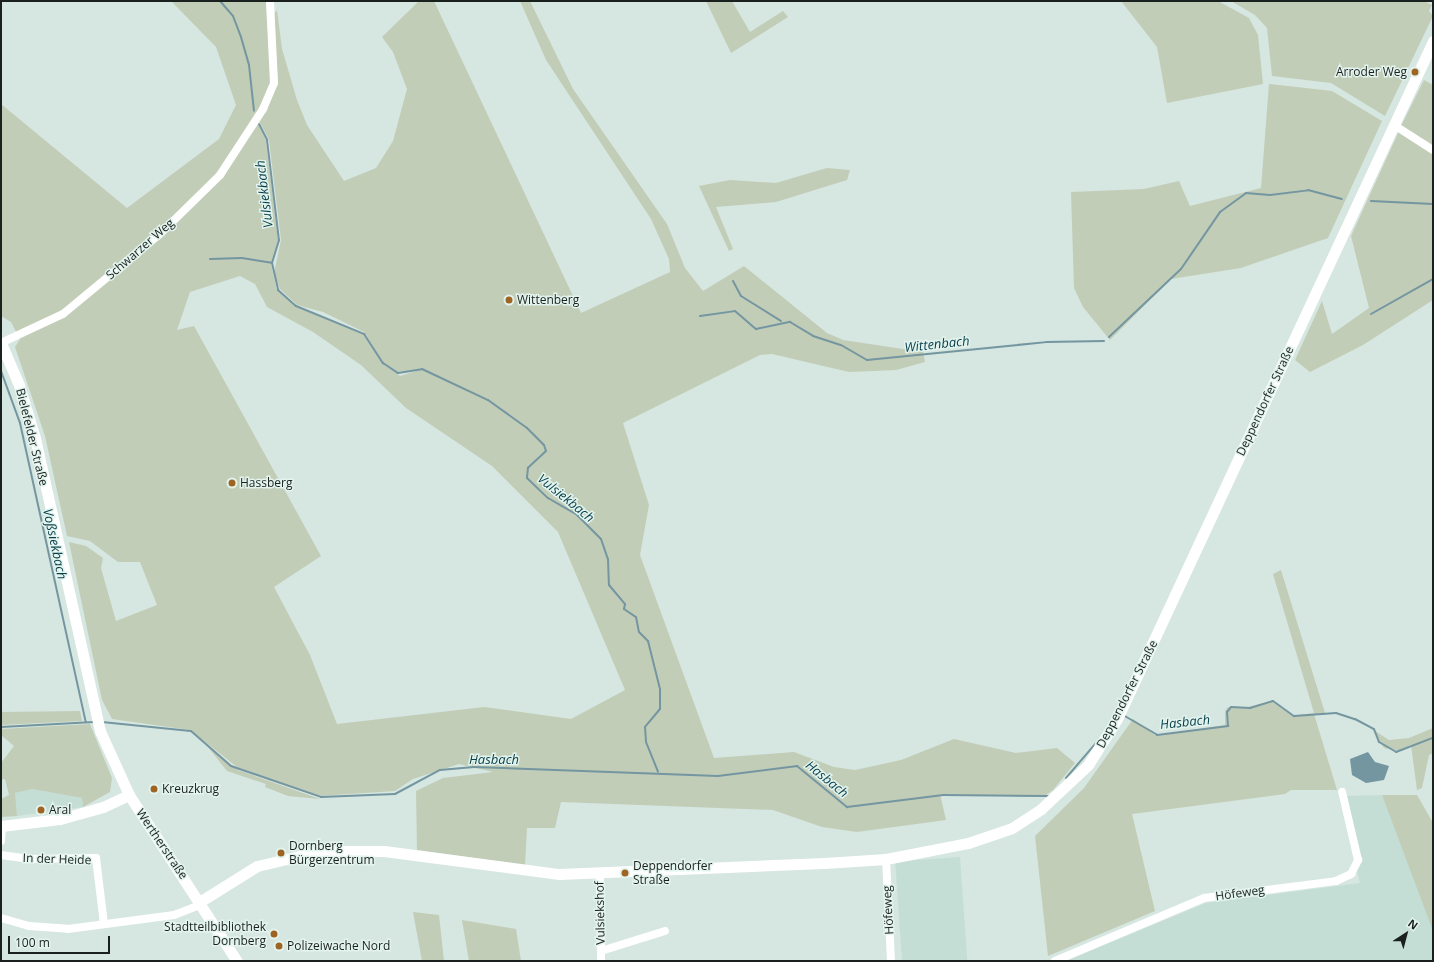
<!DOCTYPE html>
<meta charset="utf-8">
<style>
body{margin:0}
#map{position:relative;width:1434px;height:962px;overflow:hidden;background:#d6e6e0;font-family:"Open Sans",sans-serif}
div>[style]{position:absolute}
.built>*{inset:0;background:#c4ded5;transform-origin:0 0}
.green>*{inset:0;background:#c2cdb8}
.water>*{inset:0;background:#7496a0}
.stream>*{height:2px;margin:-1px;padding:0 1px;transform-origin:1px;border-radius:1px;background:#7496a0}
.street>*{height:8px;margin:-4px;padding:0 4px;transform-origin:4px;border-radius:4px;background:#fff}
.secondary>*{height:11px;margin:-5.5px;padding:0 5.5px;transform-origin:5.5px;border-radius:5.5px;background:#fff}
.dots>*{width:11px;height:11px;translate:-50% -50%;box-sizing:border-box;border:2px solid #e3f4ee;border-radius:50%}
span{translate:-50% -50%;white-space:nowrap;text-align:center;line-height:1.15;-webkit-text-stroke:3px #e3f4ee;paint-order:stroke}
.poi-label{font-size:12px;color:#1a201e}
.right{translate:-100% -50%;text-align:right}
.left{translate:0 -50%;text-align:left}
.street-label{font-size:12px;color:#1a201e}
.water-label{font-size:13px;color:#073e4a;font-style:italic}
.frame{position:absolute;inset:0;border:2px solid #1a201e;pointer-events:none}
.north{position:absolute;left:1386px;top:914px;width:40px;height:40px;-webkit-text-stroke:3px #e3f4ee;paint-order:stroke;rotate:36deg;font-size:11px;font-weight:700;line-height:16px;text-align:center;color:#1a201e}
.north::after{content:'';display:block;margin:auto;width:14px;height:18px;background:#1a201e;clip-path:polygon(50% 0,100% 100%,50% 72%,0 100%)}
.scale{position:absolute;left:8px;top:936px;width:102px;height:18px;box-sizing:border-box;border:2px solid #1a201e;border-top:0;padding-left:5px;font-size:12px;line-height:14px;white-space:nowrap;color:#1a201e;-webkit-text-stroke:3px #e3f4ee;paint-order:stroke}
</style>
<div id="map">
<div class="built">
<i style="clip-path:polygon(32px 789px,82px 798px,83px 807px,17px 816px,14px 793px)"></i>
<i style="clip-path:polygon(1345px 789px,1347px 796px,1382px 795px,1425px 901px,1433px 931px,1433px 961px,1066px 961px,1206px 903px,1360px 883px,1337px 790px)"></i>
<i style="left:960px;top:857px;width:104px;height:65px;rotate:86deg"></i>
</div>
<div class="green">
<i style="clip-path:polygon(evenodd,171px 1px,266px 1px,271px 83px,258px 124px,266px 141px,278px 240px,271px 264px,277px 290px,295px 306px,363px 334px,383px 364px,400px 376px,423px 369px,398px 372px,384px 363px,364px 332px,323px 312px,297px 305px,280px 289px,274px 273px,281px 240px,269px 140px,259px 121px,278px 82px,273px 15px,277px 10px,282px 49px,297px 100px,307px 125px,344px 181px,376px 168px,393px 141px,407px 89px,393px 52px,382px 37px,419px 1px,434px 1px,581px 313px,670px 272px,669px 259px,651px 219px,546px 60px,520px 1px,530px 1px,573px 89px,667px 224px,685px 268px,703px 291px,744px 266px,827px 333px,843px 340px,923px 352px,925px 362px,896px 370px,849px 372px,772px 354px,760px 355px,623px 423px,649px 505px,640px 555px,714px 758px,794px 752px,834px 767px,855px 770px,901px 760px,954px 739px,1016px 753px,1057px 748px,1075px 763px,1053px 790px,1046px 795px,1032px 797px,940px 794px,946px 820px,857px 832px,822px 827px,773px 810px,561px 802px,555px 828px,527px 828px,525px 865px,417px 850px,416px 791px,443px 778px,493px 772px,459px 764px,413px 779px,395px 791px,319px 796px,237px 767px,190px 730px,112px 719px,102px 700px,69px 542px,86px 546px,103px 558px,101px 568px,116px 621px,157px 605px,140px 562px,118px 562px,90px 541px,67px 536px,45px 436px,15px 347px,20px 339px,11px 322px,1px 316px,1px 104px,127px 208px,219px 139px,236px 105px,216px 47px,171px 1px,240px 276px,255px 284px,267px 307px,313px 332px,361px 365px,406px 408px,492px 466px,558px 532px,625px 690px,571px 719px,484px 707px,337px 724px,310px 655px,274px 587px,321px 556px,194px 326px,177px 330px,190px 292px,240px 276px)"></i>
<i style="clip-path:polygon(706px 1px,732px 1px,750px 32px,783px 11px,788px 17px,731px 53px)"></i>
<i style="clip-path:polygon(1121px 1px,1218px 1px,1249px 18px,1258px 35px,1263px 84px,1167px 103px,1157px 47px)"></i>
<i style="clip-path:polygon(1231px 1px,1424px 1px,1432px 5px,1429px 11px,1433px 16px,1385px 116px,1331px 83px,1272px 76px,1267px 28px,1255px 15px)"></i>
<i style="clip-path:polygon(1424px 80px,1433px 85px,1433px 147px,1401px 126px)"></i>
<i style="clip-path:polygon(1269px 84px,1332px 91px,1382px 121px,1328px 238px,1241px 268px,1171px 279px,1110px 340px,1083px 307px,1074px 288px,1071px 192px,1144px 189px,1179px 181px,1190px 206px,1261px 188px)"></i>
<i style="clip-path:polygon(1399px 131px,1433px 153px,1433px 300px,1363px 345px,1310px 372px,1295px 360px,1322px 301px,1332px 334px,1369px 308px,1351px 236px)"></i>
<i style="clip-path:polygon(827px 168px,850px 170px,847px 180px,776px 202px,716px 207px,733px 249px,729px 251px,699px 186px,730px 180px,776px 183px)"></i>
<i style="clip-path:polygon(1281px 570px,1325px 713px,1314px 714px,1337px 790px,1291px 790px,1285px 794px,1132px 814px,1155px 911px,1048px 956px,1035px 836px,1084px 788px,1133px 719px,1155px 735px,1225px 725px,1225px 711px,1228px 707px,1248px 707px,1271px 701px,1292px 716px,1314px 713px,1273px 574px)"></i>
<i style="clip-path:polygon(80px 711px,82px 721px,1px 725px,1px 712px)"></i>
<i style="clip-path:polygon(90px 724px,112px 778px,110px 792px,83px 807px,82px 798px,32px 789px,15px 793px,17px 816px,1px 817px,1px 799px,9px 795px,5px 779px,1px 780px,1px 763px,14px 746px,1px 735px,1px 729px)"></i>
<i style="clip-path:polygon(1433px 728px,1433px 753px,1429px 755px,1422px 788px,1417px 790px,1411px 745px,1402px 751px,1384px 748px,1372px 729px,1389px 740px,1409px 738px)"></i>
<i style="clip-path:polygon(208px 747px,238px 770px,320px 799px,288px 796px,265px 787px,266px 784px,227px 771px)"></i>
<i style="clip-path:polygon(1382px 795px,1417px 795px,1433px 823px,1433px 931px)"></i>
<i style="clip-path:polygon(413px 912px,439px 915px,444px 961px,422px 961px)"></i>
<i style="clip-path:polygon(462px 920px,516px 929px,521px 961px,469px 961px)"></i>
</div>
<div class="water">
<i style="clip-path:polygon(1368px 752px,1375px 762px,1389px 766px,1384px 780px,1366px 783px,1352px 775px,1350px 759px)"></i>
</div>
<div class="stream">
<i style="left:220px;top:1px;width:20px;rotate:49deg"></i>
<i style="left:233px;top:16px;width:22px;rotate:69deg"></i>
<i style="left:241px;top:37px;width:29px;rotate:74deg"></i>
<i style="left:249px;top:65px;width:46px;rotate:83.8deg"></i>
<i style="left:259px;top:124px;width:18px;rotate:63deg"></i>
<i style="left:267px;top:140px;width:101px;rotate:83.2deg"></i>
<i style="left:279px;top:240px;width:24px;rotate:107deg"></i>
<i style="left:272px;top:263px;width:28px;rotate:77deg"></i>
<i style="left:278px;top:290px;width:24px;rotate:42deg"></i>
<i style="left:296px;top:306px;width:74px;rotate:22.4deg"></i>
<i style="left:364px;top:334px;width:35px;rotate:57deg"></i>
<i style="left:383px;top:363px;width:18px;rotate:34deg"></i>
<i style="left:398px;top:373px;width:24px;rotate:-9deg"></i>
<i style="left:422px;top:369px;width:73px;rotate:25.2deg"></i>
<i style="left:488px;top:400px;width:48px;rotate:35.7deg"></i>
<i style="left:527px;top:428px;width:24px;rotate:45deg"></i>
<i style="left:544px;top:445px;width:6px;rotate:72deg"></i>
<i style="left:546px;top:451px;width:25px;rotate:137deg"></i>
<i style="left:528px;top:468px;width:10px;rotate:96deg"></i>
<i style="left:527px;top:478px;width:29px;rotate:44deg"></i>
<i style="left:548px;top:498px;width:34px;rotate:30deg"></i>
<i style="left:577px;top:515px;width:34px;rotate:45deg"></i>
<i style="left:601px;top:539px;width:21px;rotate:71deg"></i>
<i style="left:608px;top:559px;width:26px;rotate:88deg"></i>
<i style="left:609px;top:585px;width:25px;rotate:50deg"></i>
<i style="left:625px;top:604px;width:5px;rotate:101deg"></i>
<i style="left:624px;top:609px;width:14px;rotate:34deg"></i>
<i style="left:636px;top:617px;width:15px;rotate:79deg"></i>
<i style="left:639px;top:632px;width:13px;rotate:45deg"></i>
<i style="left:648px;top:641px;width:49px;rotate:76deg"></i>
<i style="left:660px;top:689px;width:20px;rotate:90deg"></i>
<i style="left:660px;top:709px;width:23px;rotate:130deg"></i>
<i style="left:645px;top:727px;width:15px;rotate:86deg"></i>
<i style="left:646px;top:742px;width:32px;rotate:68deg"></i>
<i style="left:1371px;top:201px;width:62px;rotate:2.8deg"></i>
<i style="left:210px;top:259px;width:32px;rotate:-2deg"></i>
<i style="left:242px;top:258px;width:30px;rotate:9deg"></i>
<i style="left:733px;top:281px;width:17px;rotate:62deg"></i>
<i style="left:741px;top:296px;width:47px;rotate:32deg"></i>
<i style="left:1371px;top:314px;width:71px;rotate:-29.4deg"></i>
<i style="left:700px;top:316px;width:35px;rotate:-8deg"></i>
<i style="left:735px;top:311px;width:28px;rotate:41deg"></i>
<i style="left:756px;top:329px;width:35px;rotate:-12deg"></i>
<i style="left:790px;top:322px;width:27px;rotate:31deg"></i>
<i style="left:813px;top:336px;width:29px;rotate:18deg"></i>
<i style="left:841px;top:345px;width:30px;rotate:30deg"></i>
<i style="left:867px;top:360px;width:180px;rotate:-5.7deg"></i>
<i style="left:1046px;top:342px;width:58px;rotate:-1deg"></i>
<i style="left:1109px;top:337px;width:99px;rotate:-43.4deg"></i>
<i style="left:1181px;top:269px;width:69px;rotate:-55.6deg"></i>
<i style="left:1220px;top:212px;width:32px;rotate:-36deg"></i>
<i style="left:1246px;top:193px;width:24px;rotate:5deg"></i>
<i style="left:1270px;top:195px;width:38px;rotate:-7deg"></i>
<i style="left:1308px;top:190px;width:35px;rotate:15deg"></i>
<i style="left:1px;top:371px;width:55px;rotate:69.9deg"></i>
<i style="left:20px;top:423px;width:306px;rotate:77.6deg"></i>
<i style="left:1123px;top:715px;width:39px;rotate:30deg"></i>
<i style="left:1157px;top:735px;width:72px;rotate:-7.2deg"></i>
<i style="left:1228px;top:726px;width:14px;rotate:-94deg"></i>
<i style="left:1227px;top:712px;width:6px;rotate:-51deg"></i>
<i style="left:1231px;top:707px;width:19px;rotate:3deg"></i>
<i style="left:1250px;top:708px;width:24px;rotate:-17deg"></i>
<i style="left:1273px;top:701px;width:26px;rotate:36deg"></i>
<i style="left:1294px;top:716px;width:42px;rotate:-4.1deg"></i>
<i style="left:1336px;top:713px;width:20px;rotate:18deg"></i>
<i style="left:1355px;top:719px;width:21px;rotate:28deg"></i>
<i style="left:1374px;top:729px;width:14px;rotate:69deg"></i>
<i style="left:1379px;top:742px;width:20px;rotate:30deg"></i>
<i style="left:1396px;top:752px;width:40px;rotate:-21deg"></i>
<i style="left:102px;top:722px;width:89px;rotate:5.8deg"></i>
<i style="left:191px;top:731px;width:53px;rotate:41.2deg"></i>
<i style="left:231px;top:766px;width:95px;rotate:19deg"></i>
<i style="left:321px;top:797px;width:74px;rotate:-2.3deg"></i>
<i style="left:395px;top:794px;width:51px;rotate:-28.1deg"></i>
<i style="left:440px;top:770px;width:34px;rotate:-5deg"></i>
<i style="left:474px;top:767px;width:244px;rotate:2.1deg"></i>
<i style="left:718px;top:776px;width:80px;rotate:-7.2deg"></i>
<i style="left:797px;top:766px;width:65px;rotate:39.4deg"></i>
<i style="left:847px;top:807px;width:97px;rotate:-7.1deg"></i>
<i style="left:943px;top:795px;width:106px;rotate:0.5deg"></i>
<i style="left:1px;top:727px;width:93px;rotate:-3.1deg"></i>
<i style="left:1066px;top:778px;width:45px;rotate:-49.5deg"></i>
</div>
<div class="street">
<i style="left:1394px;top:125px;width:46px;rotate:32.7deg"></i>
<i style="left:1px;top:343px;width:68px;rotate:-25.1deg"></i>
<i style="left:63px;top:314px;width:127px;rotate:-39.6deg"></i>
<i style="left:161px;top:233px;width:83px;rotate:-44.5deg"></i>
<i style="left:220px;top:175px;width:79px;rotate:-56.9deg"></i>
<i style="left:263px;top:109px;width:28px;rotate:-67deg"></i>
<i style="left:274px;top:83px;width:82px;rotate:-92.8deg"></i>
<i style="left:1px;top:841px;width:15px;rotate:-86deg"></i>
<i style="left:1px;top:855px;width:27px;rotate:8deg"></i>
<i style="left:28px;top:859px;width:68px;rotate:-0.8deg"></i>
<i style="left:96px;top:858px;width:66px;rotate:83.1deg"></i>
<i style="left:886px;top:859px;width:102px;rotate:87.2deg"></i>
<i style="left:600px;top:874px;width:87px;rotate:89.3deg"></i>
<i style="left:1px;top:918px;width:29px;rotate:16deg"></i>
<i style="left:29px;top:926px;width:39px;rotate:4deg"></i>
<i style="left:68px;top:929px;width:107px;rotate:-7.5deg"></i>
<i style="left:174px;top:915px;width:31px;rotate:-21deg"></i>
<i style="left:601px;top:951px;width:67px;rotate:-17.4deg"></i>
<i style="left:1055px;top:961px;width:162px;rotate:-22.9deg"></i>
<i style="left:1204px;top:898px;width:133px;rotate:-7.3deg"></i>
<i style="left:1336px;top:881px;width:17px;rotate:-25deg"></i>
<i style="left:1351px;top:874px;width:16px;rotate:-63deg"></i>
<i style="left:1358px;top:860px;width:70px;rotate:-103.2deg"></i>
</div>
<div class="secondary">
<i style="left:1px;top:343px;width:46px;rotate:66.8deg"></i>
<i style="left:19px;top:385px;width:55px;rotate:73.2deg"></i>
<i style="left:35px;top:438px;width:300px;rotate:77.5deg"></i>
<i style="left:100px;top:731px;width:70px;rotate:65.6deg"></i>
<i style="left:129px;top:795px;width:198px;rotate:57deg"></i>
<i style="left:1px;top:826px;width:59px;rotate:-6.8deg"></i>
<i style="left:60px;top:819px;width:45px;rotate:-15.6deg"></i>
<i style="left:103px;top:807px;width:29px;rotate:-25deg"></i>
<i style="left:201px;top:901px;width:66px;rotate:-32deg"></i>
<i style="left:257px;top:866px;width:66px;rotate:-13.2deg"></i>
<i style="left:321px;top:851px;width:63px"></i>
<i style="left:384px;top:851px;width:177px;rotate:7.5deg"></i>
<i style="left:559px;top:874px;width:265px;rotate:-2.4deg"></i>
<i style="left:824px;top:863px;width:62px;rotate:-3.7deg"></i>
<i style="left:886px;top:859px;width:84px;rotate:-11deg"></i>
<i style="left:968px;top:843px;width:46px;rotate:-18.8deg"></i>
<i style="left:1012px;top:828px;width:35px;rotate:-33deg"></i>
<i style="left:1041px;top:809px;width:64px;rotate:-43.1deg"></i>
<i style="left:1088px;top:765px;width:54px;rotate:-57.8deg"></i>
<i style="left:1117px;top:719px;width:748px;rotate:-65.01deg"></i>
</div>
<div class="dots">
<i style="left:1415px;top:72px;background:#9e6424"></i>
<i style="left:509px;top:300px;background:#9e6424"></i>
<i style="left:232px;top:483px;background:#9e6424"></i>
<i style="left:154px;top:789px;background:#9e6424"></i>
<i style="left:41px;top:810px;background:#9e6424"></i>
<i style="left:281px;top:853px;background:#9e6424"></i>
<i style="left:625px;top:873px;background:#9e6424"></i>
<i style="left:274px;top:934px;background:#9e6424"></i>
<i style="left:279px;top:946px;background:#9e6424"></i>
</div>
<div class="poi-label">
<span class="right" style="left:1407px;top:72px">Arroder Weg</span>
<span class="left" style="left:517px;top:300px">Wittenberg</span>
<span class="left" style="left:240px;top:483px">Hassberg</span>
<span class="left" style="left:162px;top:789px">Kreuzkrug</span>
<span class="left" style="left:49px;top:810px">Aral</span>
<span class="left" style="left:289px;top:853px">Dornberg<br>Bürgerzentrum</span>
<span class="left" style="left:633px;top:873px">Deppendorfer<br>Straße</span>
<span class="right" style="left:266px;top:934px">Stadtteilbibliothek<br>Dornberg</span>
<span class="left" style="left:287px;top:946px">Polizeiwache Nord</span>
</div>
<div class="street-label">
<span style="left:140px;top:249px;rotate:-41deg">Schwarzer Weg</span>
<span style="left:1265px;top:401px;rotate:-65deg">Deppendorfer Straße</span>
<span style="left:32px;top:437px;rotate:76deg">Bielefelder Straße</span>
<span style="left:1127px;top:694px;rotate:-63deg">Deppendorfer Straße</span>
<span style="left:162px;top:844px;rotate:56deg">Wertherstraße</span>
<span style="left:57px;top:859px;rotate:2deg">In der Heide</span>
<span style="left:1240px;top:893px;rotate:-8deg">Höfeweg</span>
<span style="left:888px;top:910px;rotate:-93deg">Höfeweg</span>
<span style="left:600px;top:913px;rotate:-91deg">Vulsiekshof</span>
</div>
<div class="water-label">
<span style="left:264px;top:194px;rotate:-97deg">Vulsiekbach</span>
<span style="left:937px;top:344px;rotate:-6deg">Wittenbach</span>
<span style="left:566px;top:498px;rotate:39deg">Vulsiekbach</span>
<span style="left:55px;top:544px;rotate:78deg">Voßsiekbach</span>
<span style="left:1185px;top:722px;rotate:-6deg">Hasbach</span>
<span style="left:494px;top:759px">Hasbach</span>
<span style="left:827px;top:779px;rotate:39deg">Hasbach</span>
</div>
<div class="frame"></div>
<div class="north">N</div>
<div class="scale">100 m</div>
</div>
